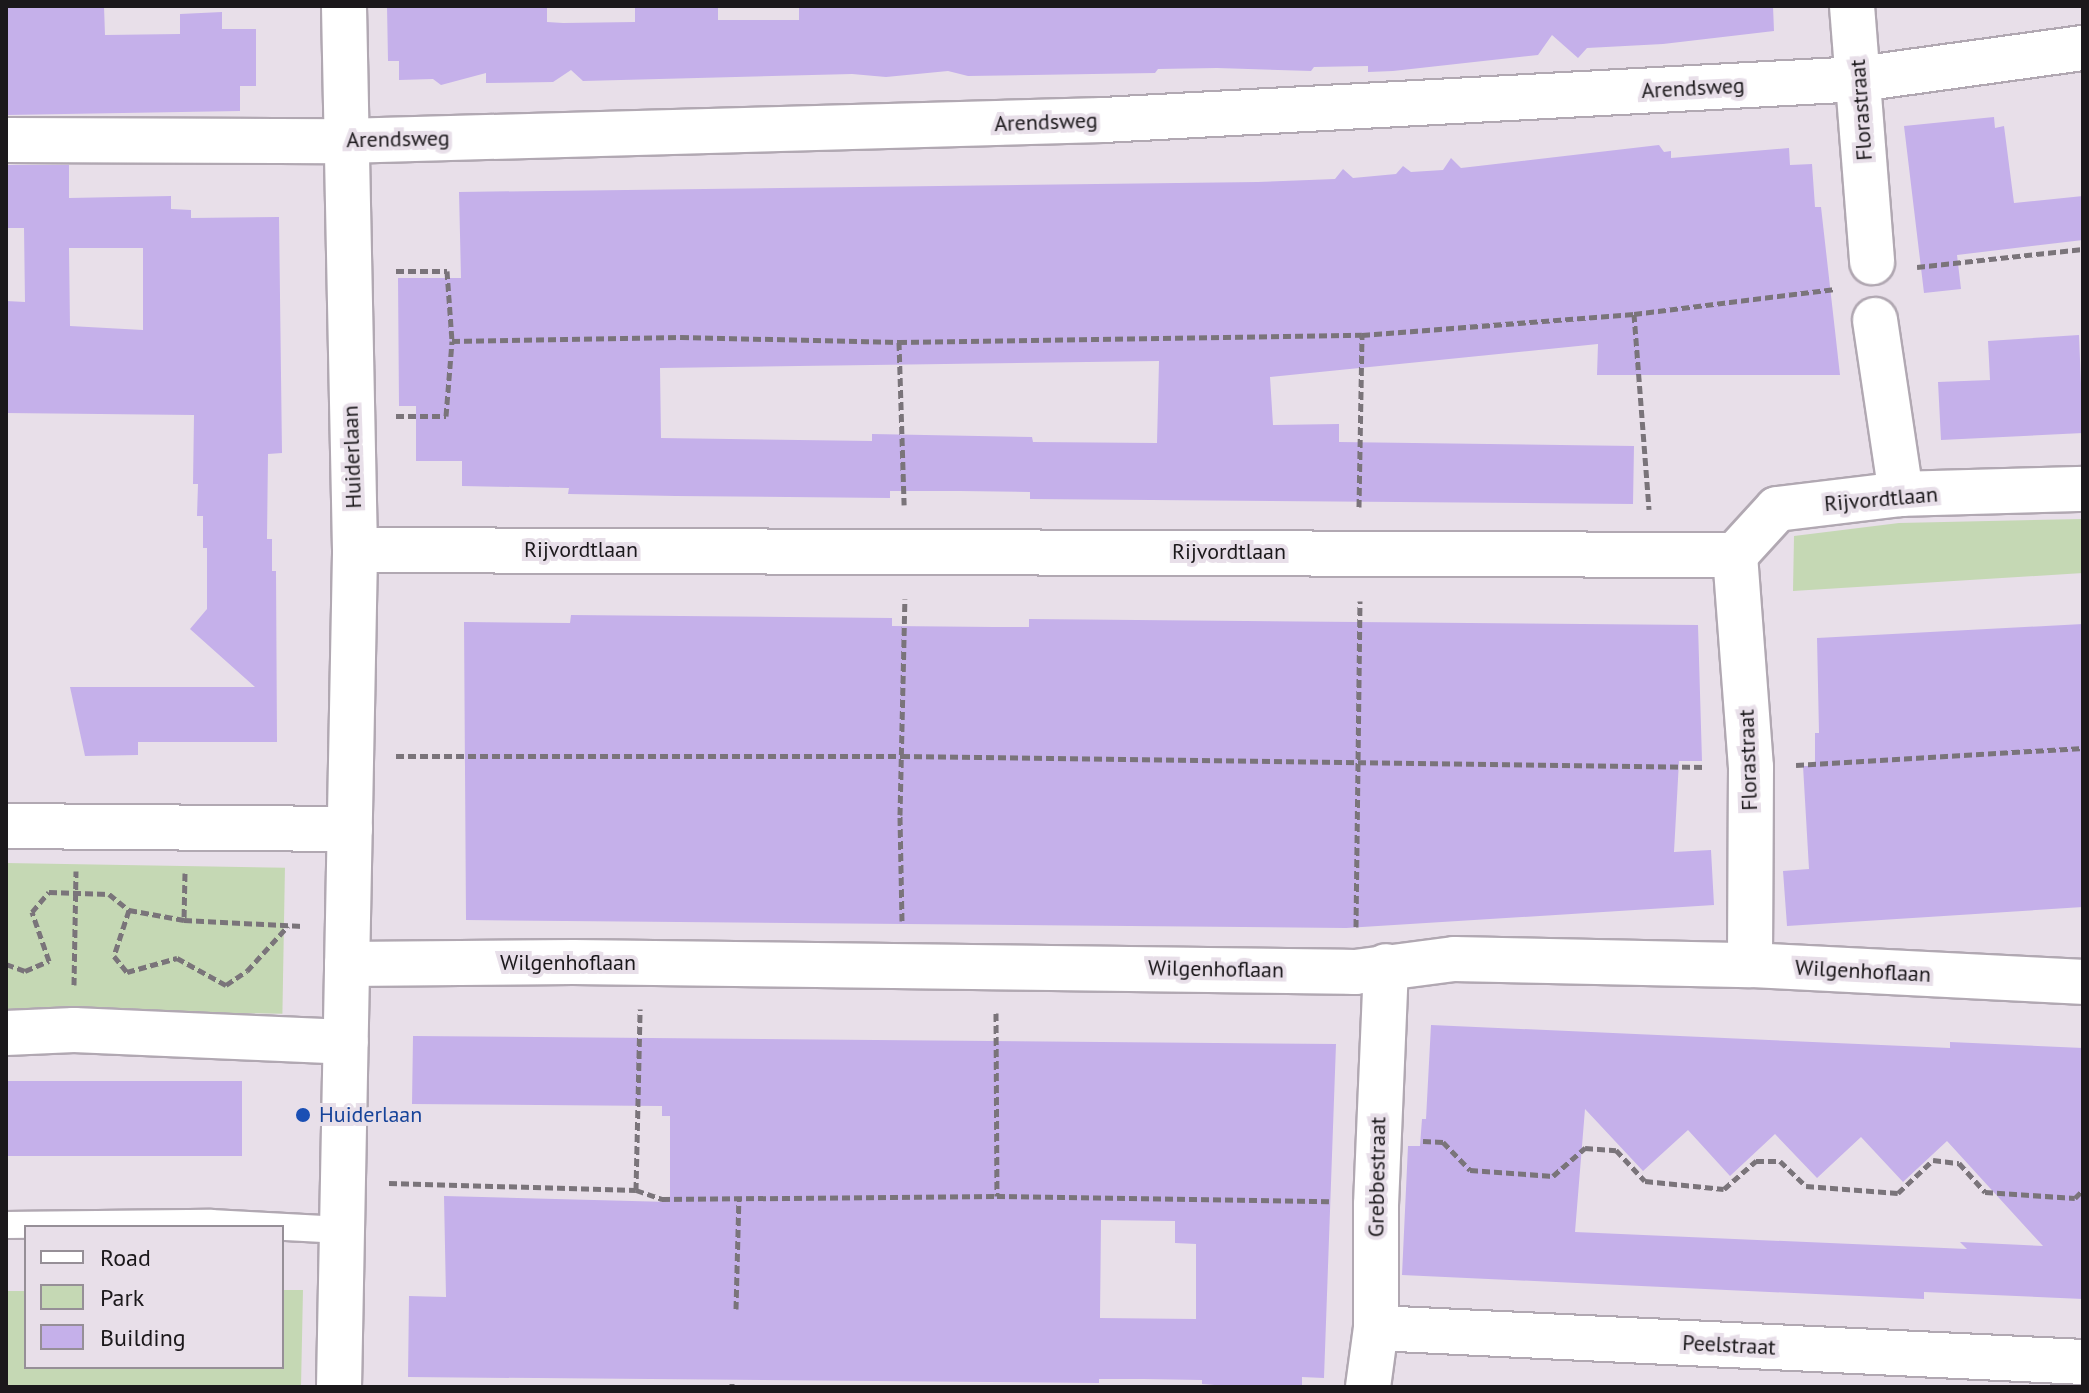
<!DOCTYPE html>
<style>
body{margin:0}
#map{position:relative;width:2089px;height:1393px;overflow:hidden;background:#e8dfe9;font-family:"PT Sans",sans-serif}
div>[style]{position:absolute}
.green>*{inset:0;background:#c5d8b4;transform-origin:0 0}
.building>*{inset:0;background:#c5b0ea;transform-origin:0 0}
.path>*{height:5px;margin-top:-2.5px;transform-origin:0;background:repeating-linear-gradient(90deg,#7a747a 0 8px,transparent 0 12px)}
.roads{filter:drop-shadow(2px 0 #b1a8b2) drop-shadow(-2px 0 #b1a8b2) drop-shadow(0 2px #b1a8b2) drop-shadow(0 -2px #b1a8b2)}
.lane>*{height:26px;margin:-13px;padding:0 13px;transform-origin:13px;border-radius:13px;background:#fff}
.street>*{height:44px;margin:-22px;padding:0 22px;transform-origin:22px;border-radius:22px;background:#fff}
.dots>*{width:22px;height:22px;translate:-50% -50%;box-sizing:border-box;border:4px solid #e8dfe9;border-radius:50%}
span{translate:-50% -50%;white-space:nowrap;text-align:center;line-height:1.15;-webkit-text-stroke:8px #e8dfe9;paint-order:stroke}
.street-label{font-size:22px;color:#1b181b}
.transit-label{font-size:22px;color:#164399}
.left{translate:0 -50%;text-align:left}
.frame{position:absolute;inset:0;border:8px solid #1b181b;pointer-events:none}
.legend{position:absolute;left:24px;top:1225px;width:260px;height:144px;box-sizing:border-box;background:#e8dfe9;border:2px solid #968f97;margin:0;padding:10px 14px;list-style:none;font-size:24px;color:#1b181b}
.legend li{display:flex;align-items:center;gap:16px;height:40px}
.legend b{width:40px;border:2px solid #968f97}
</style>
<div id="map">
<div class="green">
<i style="clip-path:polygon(2083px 519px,2083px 573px,1793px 591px,1794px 536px,1899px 523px)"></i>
<i style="left:6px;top:863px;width:279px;height:146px;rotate:1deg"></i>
<i style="clip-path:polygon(282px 1290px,303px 1290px,301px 1387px,6px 1387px,6px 1291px,26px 1291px,26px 1367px,282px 1367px)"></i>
</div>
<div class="building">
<i style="clip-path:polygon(6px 6px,104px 6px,105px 35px,180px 34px,180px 14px,222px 12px,222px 29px,256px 29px,256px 86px,240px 86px,240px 111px,6px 115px)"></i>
<i style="clip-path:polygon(387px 6px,547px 6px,547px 22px,563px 23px,635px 22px,635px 6px,718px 6px,718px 20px,799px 20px,799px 6px,1773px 6px,1774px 31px,1663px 44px,1587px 48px,1578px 58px,1552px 35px,1538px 55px,1393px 71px,1368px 72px,1368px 66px,1314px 67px,1311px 71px,1217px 68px,1158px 69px,1155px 73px,968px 76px,948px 71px,886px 77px,852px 74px,583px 81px,571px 70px,553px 82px,486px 83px,486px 73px,441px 85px,433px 79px,399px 80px,399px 61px,388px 61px)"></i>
<i style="clip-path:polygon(1994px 117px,1995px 128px,2004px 126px,2014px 203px,2083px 196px,2083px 240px,1957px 255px,1961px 289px,1924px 293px,1904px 126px)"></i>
<i style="clip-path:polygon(evenodd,1659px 145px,1664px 152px,1671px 151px,1671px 158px,1789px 148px,1790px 165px,1812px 164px,1815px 207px,1821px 207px,1840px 375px,1597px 375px,1598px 344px,1270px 377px,1273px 425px,1339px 424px,1339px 442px,1634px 446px,1633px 504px,1030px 499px,1030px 492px,960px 491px,890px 491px,890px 498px,676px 496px,568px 494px,569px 488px,462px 486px,462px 461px,416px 461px,416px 406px,399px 406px,398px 278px,461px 278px,459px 192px,1258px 182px,1335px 179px,1343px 169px,1353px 178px,1396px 174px,1403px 166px,1411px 172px,1443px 170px,1451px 158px,1461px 168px,1659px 145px,1159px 361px,1157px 443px,1033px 442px,1032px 437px,872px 434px,872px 441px,661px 438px,660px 368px,1159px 361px)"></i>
<i style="clip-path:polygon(evenodd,6px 165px,69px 165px,69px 198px,171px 196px,171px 209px,191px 210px,191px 218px,279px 217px,282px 453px,268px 454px,267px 539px,272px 539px,272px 571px,276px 571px,277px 742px,138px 742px,138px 755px,85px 756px,70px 687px,255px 687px,190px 629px,207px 609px,207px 548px,203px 548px,203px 516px,197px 516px,198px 484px,193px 484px,194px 415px,6px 413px,6px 301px,25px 302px,24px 228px,6px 228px,6px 165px,69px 248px,143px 248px,143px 330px,70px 326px,69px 248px)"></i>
<i style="clip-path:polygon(2079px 335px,2083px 433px,1941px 440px,1938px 382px,1990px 380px,1988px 341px)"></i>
<i style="clip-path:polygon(571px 615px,892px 618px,892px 626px,994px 627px,1029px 627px,1029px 619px,1698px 625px,1702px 761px,1679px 761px,1674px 852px,1711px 850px,1714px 905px,1346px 928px,466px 920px,464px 622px,570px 623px)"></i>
<i style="clip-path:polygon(2083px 624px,2083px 907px,1787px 926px,1783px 871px,1809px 869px,1803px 766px,1815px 766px,1815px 733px,1819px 733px,1817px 638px)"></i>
<i style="clip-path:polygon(evenodd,1431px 1025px,1950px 1048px,1950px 1042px,2083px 1048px,2083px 1299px,1924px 1292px,1924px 1299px,1402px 1275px,1408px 1146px,1420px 1146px,1422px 1119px,1426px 1119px,1431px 1025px,1585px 1109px,1643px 1171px,1688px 1130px,1730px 1176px,1775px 1134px,1817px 1178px,1861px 1137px,1903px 1182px,1947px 1141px,2043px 1246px,1960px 1242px,1967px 1249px,1575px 1232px,1585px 1109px)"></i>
<i style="clip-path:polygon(evenodd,413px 1036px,1336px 1044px,1324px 1378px,1302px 1377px,1302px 1387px,1240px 1387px,1202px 1384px,1202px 1380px,1143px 1379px,1099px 1379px,1099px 1383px,408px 1377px,409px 1296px,446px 1297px,444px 1196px,670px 1202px,670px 1116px,662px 1116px,662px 1106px,412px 1104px,413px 1036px,1101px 1220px,1175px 1221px,1175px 1243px,1196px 1244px,1196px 1319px,1100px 1318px,1101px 1220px)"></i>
<i style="left:242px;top:1081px;width:75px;height:236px;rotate:90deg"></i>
</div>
<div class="path">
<i style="left:1917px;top:267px;width:167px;rotate:-6.2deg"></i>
<i style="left:396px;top:271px;width:51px"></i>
<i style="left:447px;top:271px;width:70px;rotate:85.9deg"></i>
<i style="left:1634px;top:314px;width:196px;rotate:85.6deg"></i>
<i style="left:899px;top:342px;width:163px;rotate:88.2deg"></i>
<i style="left:396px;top:416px;width:50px"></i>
<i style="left:446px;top:416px;width:75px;rotate:-85.4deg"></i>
<i style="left:452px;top:341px;width:229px;rotate:-1deg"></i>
<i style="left:681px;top:337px;width:218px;rotate:1.3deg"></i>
<i style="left:899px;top:342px;width:463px;rotate:-0.9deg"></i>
<i style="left:1362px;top:335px;width:273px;rotate:-4.4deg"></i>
<i style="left:1634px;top:314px;width:203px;rotate:-7.1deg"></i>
<i style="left:1359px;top:507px;width:172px;rotate:-89deg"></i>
<i style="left:396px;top:756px;width:506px"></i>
<i style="left:902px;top:756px;width:804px;rotate:0.78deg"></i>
<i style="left:1796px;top:765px;width:288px;rotate:-3.4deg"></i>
<i style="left:185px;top:873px;width:47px;rotate:91.2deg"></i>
<i style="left:184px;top:920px;width:119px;rotate:2.9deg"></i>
<i style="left:129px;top:910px;width:56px;rotate:10.3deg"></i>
<i style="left:902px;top:921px;width:106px;rotate:-91.1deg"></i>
<i style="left:900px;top:815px;width:216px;rotate:-88.7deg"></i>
<i style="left:1356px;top:927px;width:326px;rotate:-89.3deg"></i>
<i style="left:6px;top:964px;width:20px;rotate:20deg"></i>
<i style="left:25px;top:971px;width:26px;rotate:-23deg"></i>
<i style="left:49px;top:961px;width:52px;rotate:-109.1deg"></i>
<i style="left:32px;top:912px;width:26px;rotate:-50deg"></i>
<i style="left:49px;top:892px;width:60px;rotate:1.9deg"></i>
<i style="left:109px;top:894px;width:26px;rotate:39deg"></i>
<i style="left:129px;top:910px;width:48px;rotate:108.1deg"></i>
<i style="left:114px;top:956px;width:21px;rotate:51deg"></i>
<i style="left:127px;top:972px;width:52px;rotate:-15.6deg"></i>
<i style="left:177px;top:958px;width:56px;rotate:28.9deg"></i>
<i style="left:226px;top:985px;width:25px;rotate:-34deg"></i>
<i style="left:247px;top:971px;width:61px;rotate:-47.7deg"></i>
<i style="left:74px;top:985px;width:114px;rotate:-89deg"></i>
<i style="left:996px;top:1013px;width:183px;rotate:89.7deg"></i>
<i style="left:1423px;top:1141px;width:20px;rotate:3deg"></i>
<i style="left:1443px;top:1142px;width:39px;rotate:46deg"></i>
<i style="left:1470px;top:1170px;width:83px;rotate:4.1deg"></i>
<i style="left:1553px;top:1176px;width:43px;rotate:-41.2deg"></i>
<i style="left:1585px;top:1148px;width:31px;rotate:4deg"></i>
<i style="left:1616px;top:1150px;width:42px;rotate:46.9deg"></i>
<i style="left:1645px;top:1181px;width:79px;rotate:5.8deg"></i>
<i style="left:1724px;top:1189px;width:43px;rotate:-41.2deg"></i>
<i style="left:1756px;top:1161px;width:24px"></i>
<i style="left:1780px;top:1161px;width:36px;rotate:44deg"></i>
<i style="left:1806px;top:1186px;width:92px;rotate:4.4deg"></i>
<i style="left:1898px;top:1193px;width:48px;rotate:-43.3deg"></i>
<i style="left:1933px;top:1160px;width:26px;rotate:7deg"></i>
<i style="left:1959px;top:1163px;width:39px;rotate:48deg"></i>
<i style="left:1985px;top:1192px;width:90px;rotate:3.8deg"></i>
<i style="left:2075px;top:1198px;width:11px;rotate:-45deg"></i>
<i style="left:389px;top:1183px;width:247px;rotate:1.6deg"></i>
<i style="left:636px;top:1190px;width:28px;rotate:19deg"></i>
<i style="left:662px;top:1199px;width:335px;rotate:-0.5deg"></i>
<i style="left:997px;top:1196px;width:332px;rotate:0.9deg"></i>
<i style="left:636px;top:1190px;width:181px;rotate:-88.7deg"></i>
<i style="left:736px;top:1309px;width:111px;rotate:-88.5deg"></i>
<i style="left:732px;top:1383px;width:4px;rotate:90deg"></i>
</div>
<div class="roads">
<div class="lane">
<i style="left:6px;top:1225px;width:205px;rotate:-0.6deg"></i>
<i style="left:211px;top:1223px;width:131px;rotate:3.1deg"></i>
</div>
<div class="street">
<i style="left:1852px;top:6px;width:257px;rotate:85.5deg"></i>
<i style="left:6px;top:140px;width:338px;rotate:0.2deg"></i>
<i style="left:344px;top:141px;width:759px;rotate:-1.58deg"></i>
<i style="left:1103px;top:120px;width:757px;rotate:-3.1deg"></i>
<i style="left:1859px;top:79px;width:226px;rotate:-7.9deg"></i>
<i style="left:1875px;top:320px;width:176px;rotate:81.5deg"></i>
<i style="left:355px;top:550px;width:1380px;rotate:0.21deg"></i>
<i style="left:1735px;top:555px;width:62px;rotate:-47.6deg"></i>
<i style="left:1777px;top:509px;width:125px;rotate:-6.9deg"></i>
<i style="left:1901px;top:494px;width:182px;rotate:-1.6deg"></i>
<i style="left:1735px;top:555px;width:213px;rotate:85.7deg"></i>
<i style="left:1751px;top:767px;width:198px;rotate:90.3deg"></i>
<i style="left:6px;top:826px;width:344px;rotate:0.5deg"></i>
<i style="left:347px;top:964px;width:226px;rotate:-0.5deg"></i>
<i style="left:573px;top:962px;width:782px;rotate:0.73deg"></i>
<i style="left:1355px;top:972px;width:100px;rotate:-7.5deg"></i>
<i style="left:1454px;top:959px;width:296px;rotate:1.2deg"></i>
<i style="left:1750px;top:965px;width:333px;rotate:2.9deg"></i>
<i style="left:6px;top:1033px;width:68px;rotate:-2.5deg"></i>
<i style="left:74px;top:1030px;width:272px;rotate:2.5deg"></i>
<i style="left:1376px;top:1328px;width:708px;rotate:2.75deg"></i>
<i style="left:339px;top:1387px;width:837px;rotate:-88.9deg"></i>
<i style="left:355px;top:550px;width:544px;rotate:-91.16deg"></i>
<i style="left:1368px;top:1387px;width:60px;rotate:-82.3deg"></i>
<i style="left:1376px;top:1328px;width:123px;rotate:-90deg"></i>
<i style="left:1376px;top:1205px;width:239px;rotate:-87.6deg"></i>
</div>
</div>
<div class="dots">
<i style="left:303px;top:1115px;background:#1a4fb4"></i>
</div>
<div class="street-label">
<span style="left:1693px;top:88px;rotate:-3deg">Arendsweg</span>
<span style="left:1861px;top:110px;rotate:-94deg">Florastraat</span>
<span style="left:1046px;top:122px;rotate:-2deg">Arendsweg</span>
<span style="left:398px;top:139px;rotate:-1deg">Arendsweg</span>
<span style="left:352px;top:457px;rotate:-92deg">Huiderlaan</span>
<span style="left:1881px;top:499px;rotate:-5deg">Rijvordtlaan</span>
<span style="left:581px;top:550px">Rijvordtlaan</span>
<span style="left:1229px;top:552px">Rijvordtlaan</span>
<span style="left:1748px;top:760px;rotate:-92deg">Florastraat</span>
<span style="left:568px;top:963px">Wilgenhoflaan</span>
<span style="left:1216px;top:969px;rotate:1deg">Wilgenhoflaan</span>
<span style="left:1863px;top:971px;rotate:3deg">Wilgenhoflaan</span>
<span style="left:1377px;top:1177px;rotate:-89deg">Grebbestraat</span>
<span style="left:1729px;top:1345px;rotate:3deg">Peelstraat</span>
</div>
<div class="transit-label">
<span class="left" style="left:319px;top:1115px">Huiderlaan</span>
</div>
<div class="frame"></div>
<ul class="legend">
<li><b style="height:10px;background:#fff"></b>Road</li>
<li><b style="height:22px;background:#c5d8b4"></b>Park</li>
<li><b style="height:22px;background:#c5b0ea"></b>Building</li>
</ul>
</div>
